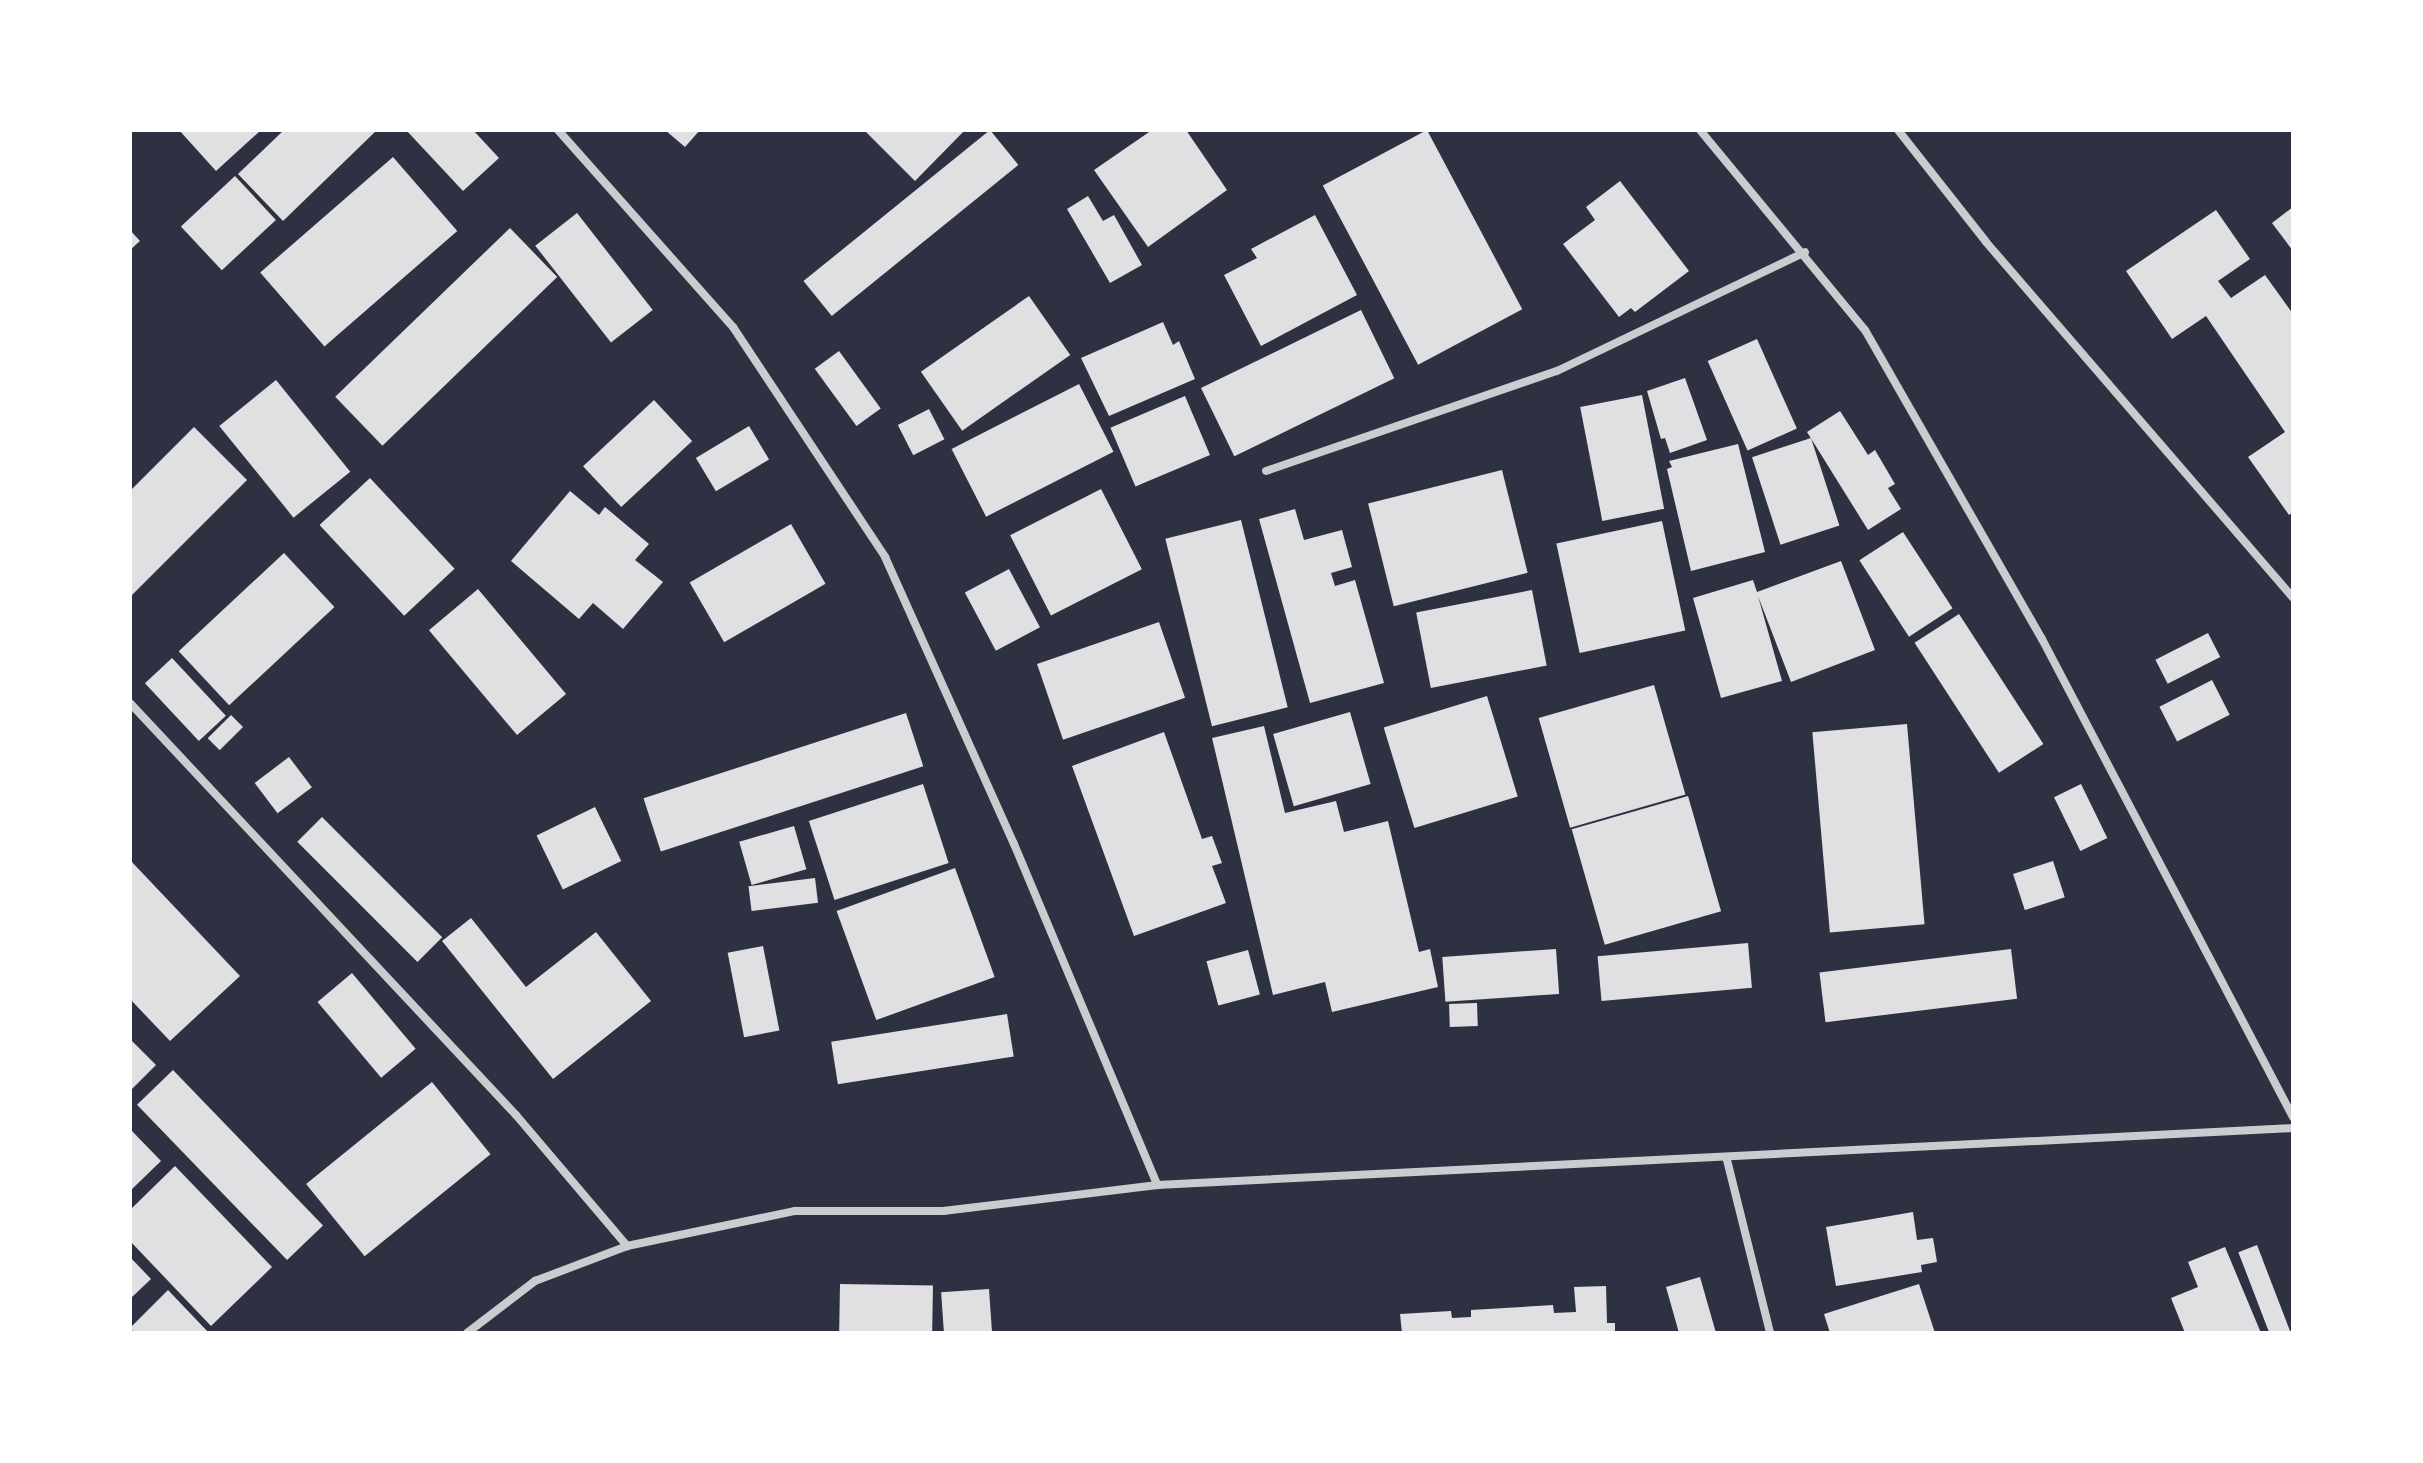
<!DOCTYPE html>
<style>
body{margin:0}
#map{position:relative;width:2423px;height:1463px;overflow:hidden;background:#2d3142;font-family:"IBM Plex Serif",serif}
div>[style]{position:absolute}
.building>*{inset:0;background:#e0e0e3;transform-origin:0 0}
.minor>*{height:8px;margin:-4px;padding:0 4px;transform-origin:4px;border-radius:4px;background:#caccd0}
span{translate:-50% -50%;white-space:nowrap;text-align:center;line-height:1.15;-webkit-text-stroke:8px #fff;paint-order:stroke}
.frame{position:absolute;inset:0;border:132px solid #fff;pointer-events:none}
</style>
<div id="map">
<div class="building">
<i style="clip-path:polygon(179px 130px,261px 130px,216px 171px)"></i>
<i style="clip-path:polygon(284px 130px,377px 130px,283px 221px,238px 174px)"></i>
<i style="clip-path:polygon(406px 130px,473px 130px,499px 158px,463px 191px)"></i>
<i style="clip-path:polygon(665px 130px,700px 130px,685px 147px)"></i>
<i style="clip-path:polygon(864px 130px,965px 130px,915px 181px)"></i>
<i style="left:990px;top:130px;width:45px;height:240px;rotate:51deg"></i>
<i style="clip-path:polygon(1152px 130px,1186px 130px,1227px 190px,1148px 247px,1094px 170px)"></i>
<i style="left:1427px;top:130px;width:203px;height:118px;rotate:62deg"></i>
<i style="left:393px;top:157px;width:98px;height:176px;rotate:49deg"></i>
<i style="left:235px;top:176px;width:60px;height:74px;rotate:47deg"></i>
<i style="clip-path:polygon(1620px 181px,1689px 271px,1635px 312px,1631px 308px,1619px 317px,1563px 244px,1595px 220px,1586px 207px)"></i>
<i style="clip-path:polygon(1088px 196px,1103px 221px,1114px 215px,1142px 265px,1110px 283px,1067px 209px)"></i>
<i style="clip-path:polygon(2293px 207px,2293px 251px,2272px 223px)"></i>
<i style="clip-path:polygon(2216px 210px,2250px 259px,2218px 281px,2231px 298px,2265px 275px,2293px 314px,2293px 512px,2289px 515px,2248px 457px,2285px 432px,2206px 316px,2172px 339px,2126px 271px)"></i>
<i style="left:577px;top:213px;width:123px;height:53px;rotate:52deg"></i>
<i style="clip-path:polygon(1315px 215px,1357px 295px,1261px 346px,1224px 275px,1257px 258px,1251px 249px)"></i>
<i style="left:510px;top:228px;width:68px;height:243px;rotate:46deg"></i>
<i style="clip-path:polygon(130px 230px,140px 241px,130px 250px)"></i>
<i style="left:1029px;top:296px;width:72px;height:132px;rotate:55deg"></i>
<i style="left:1361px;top:310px;width:76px;height:178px;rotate:64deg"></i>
<i style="clip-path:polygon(1163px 322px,1173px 345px,1179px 341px,1195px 379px,1109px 416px,1081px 358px)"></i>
<i style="left:1757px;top:339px;width:98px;height:54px;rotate:66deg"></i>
<i style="left:839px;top:351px;width:71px;height:30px;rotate:54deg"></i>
<i style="clip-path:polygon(1685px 378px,1707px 440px,1670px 453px,1665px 438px,1661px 439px,1647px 391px)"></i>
<i style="left:276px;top:380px;width:118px;height:73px;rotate:51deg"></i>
<i style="left:1079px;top:384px;width:76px;height:143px;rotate:63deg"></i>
<i style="left:1642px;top:395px;width:116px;height:63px;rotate:79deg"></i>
<i style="left:1185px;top:396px;width:64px;height:81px;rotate:67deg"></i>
<i style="left:654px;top:400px;width:56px;height:97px;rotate:47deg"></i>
<i style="left:929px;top:409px;width:34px;height:35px;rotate:63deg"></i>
<i style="clip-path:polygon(1840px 411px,1868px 455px,1875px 450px,1895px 484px,1888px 488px,1901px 509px,1868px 530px,1807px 432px)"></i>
<i style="left:749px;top:426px;width:39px;height:62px;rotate:59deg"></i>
<i style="clip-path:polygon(194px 427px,247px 480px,130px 597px,130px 491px)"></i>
<i style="left:1811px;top:438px;width:92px;height:62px;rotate:72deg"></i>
<i style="clip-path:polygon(1738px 444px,1765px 552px,1691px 571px,1667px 469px,1672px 467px,1669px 461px)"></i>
<i style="left:1502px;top:470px;width:106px;height:138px;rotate:76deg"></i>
<i style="left:370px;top:478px;width:124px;height:69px;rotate:47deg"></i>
<i style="left:1101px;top:489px;width:90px;height:102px;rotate:63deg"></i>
<i style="clip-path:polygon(570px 491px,599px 515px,605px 507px,649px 544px,635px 560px,663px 582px,623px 629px,593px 603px,579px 619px,511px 561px)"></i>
<i style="clip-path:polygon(1295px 509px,1304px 540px,1342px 530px,1352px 567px,1331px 573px,1335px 586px,1355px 580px,1384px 683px,1310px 703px,1259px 519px)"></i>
<i style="left:1241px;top:520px;width:193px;height:78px;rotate:76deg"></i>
<i style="left:1662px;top:521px;width:112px;height:108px;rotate:78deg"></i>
<i style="left:791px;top:524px;width:69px;height:117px;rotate:60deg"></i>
<i style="left:1903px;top:532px;width:91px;height:52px;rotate:57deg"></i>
<i style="left:284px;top:553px;width:74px;height:144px;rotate:47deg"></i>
<i style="clip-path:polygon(1841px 561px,1875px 650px,1791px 682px,1758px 596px,1782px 681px,1721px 698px,1693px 598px,1753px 580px,1757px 592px)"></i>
<i style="left:1009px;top:569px;width:66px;height:50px;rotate:62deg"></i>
<i style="left:478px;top:589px;width:137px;height:64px;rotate:50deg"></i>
<i style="left:1532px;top:590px;width:77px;height:118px;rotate:79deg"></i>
<i style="left:1959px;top:614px;width:155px;height:53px;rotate:57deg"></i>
<i style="left:1159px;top:622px;width:80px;height:129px;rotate:71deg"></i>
<i style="left:2208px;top:633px;width:27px;height:59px;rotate:63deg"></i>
<i style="left:172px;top:658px;width:79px;height:37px;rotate:47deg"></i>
<i style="left:2212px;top:680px;width:39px;height:59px;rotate:63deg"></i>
<i style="left:1654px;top:685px;width:114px;height:120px;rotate:74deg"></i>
<i style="left:1487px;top:696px;width:105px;height:108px;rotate:73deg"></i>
<i style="left:1350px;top:712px;width:75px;height:80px;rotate:74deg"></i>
<i style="left:906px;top:713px;width:56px;height:276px;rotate:72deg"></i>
<i style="left:231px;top:715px;width:17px;height:33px;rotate:45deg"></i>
<i style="left:1907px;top:724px;width:201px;height:95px;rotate:85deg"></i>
<i style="clip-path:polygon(1264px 726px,1285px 813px,1336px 801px,1344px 832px,1388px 821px,1419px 952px,1430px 949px,1438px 987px,1332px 1012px,1325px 982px,1273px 995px,1212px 738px)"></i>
<i style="clip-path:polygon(1164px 732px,1202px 839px,1212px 836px,1222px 863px,1212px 866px,1226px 903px,1134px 936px,1072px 766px)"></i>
<i style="left:289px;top:757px;width:38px;height:43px;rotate:53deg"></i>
<i style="left:923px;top:784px;width:83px;height:120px;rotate:72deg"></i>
<i style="left:2081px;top:784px;width:60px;height:30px;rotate:64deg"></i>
<i style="left:1688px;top:796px;width:120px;height:121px;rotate:74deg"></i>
<i style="left:595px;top:807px;width:60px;height:65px;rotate:64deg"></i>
<i style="left:322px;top:817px;width:170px;height:35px;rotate:45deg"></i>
<i style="left:794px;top:826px;width:45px;height:57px;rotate:74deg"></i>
<i style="clip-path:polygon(130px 860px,240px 976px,170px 1041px,130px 999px)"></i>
<i style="left:2053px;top:861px;width:38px;height:42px;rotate:72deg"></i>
<i style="left:955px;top:868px;width:116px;height:126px;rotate:70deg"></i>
<i style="left:815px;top:878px;width:25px;height:67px;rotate:83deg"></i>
<i style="clip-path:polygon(471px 918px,526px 987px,596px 932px,651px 1001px,553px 1079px,442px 941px)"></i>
<i style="left:1748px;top:943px;width:45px;height:151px;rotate:85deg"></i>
<i style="left:763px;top:946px;width:86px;height:36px;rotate:79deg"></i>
<i style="left:1556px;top:949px;width:45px;height:114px;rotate:86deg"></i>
<i style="left:2011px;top:949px;width:50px;height:193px;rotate:83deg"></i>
<i style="left:1248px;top:950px;width:46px;height:43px;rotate:75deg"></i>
<i style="left:352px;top:973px;width:99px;height:45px;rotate:50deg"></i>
<i style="left:1477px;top:1003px;width:23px;height:28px;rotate:88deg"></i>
<i style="left:1007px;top:1014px;width:43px;height:178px;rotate:81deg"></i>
<i style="clip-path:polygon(130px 1039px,156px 1065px,130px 1091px)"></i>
<i style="left:173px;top:1070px;width:216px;height:50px;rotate:46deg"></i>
<i style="left:432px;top:1082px;width:93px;height:162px;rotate:51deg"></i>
<i style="clip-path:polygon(130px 1129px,161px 1161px,130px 1191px)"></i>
<i style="clip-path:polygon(175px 1166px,272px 1267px,211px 1326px,130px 1241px,130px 1210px)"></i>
<i style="clip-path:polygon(1913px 1212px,1917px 1240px,1933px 1238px,1937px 1262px,1921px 1265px,1922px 1272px,1836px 1286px,1826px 1227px)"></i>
<i style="left:2257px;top:1245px;width:94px;height:20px;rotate:69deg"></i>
<i style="clip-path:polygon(2225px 1247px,2261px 1333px,2185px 1333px,2171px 1298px,2198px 1287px,2188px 1262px)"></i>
<i style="clip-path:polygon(130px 1257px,151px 1279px,130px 1299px)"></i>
<i style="clip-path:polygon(1700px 1277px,1716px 1333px,1679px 1333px,1666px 1287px)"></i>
<i style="left:840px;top:1284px;width:93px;height:49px;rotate:1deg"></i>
<i style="clip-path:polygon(1919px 1284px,1935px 1333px,1830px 1333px,1824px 1314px)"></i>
<i style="clip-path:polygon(1606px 1286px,1607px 1323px,1615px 1323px,1615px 1333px,1402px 1333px,1400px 1314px,1451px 1311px,1452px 1318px,1471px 1317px,1471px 1310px,1553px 1305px,1554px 1313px,1576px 1312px,1574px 1287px)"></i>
<i style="left:989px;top:1289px;width:44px;height:48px;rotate:86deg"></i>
<i style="clip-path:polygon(168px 1290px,209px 1333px,135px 1333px,130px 1328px)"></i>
</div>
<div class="minor">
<i style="left:558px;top:130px;width:264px;rotate:48.4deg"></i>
<i style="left:733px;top:327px;width:276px;rotate:56.5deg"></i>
<i style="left:885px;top:557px;width:315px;rotate:65.8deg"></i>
<i style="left:1014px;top:844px;width:370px;rotate:67.2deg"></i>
<i style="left:1700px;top:130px;width:259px;rotate:50.5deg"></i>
<i style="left:1865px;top:330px;width:356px;rotate:60.2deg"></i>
<i style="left:2042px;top:639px;width:540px;rotate:62.3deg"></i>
<i style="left:1898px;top:130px;width:142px;rotate:51.8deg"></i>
<i style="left:1986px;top:242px;width:470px;rotate:49.2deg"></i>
<i style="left:1266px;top:471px;width:308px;rotate:-19deg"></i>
<i style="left:1557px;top:371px;width:275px;rotate:-25.6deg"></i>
<i style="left:130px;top:703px;width:565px;rotate:46.87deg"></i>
<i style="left:516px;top:1115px;width:172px;rotate:49.7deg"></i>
<i style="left:1727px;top:1160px;width:178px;rotate:76deg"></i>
<i style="left:467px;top:1333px;width:86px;rotate:-37.4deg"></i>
<i style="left:535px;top:1281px;width:98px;rotate:-20.8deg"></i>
<i style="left:627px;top:1246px;width:172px;rotate:-11.8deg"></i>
<i style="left:795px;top:1211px;width:148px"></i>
<i style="left:943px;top:1211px;width:216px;rotate:-6.9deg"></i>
<i style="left:1157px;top:1185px;width:1137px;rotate:-2.87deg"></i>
</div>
<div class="frame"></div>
</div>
